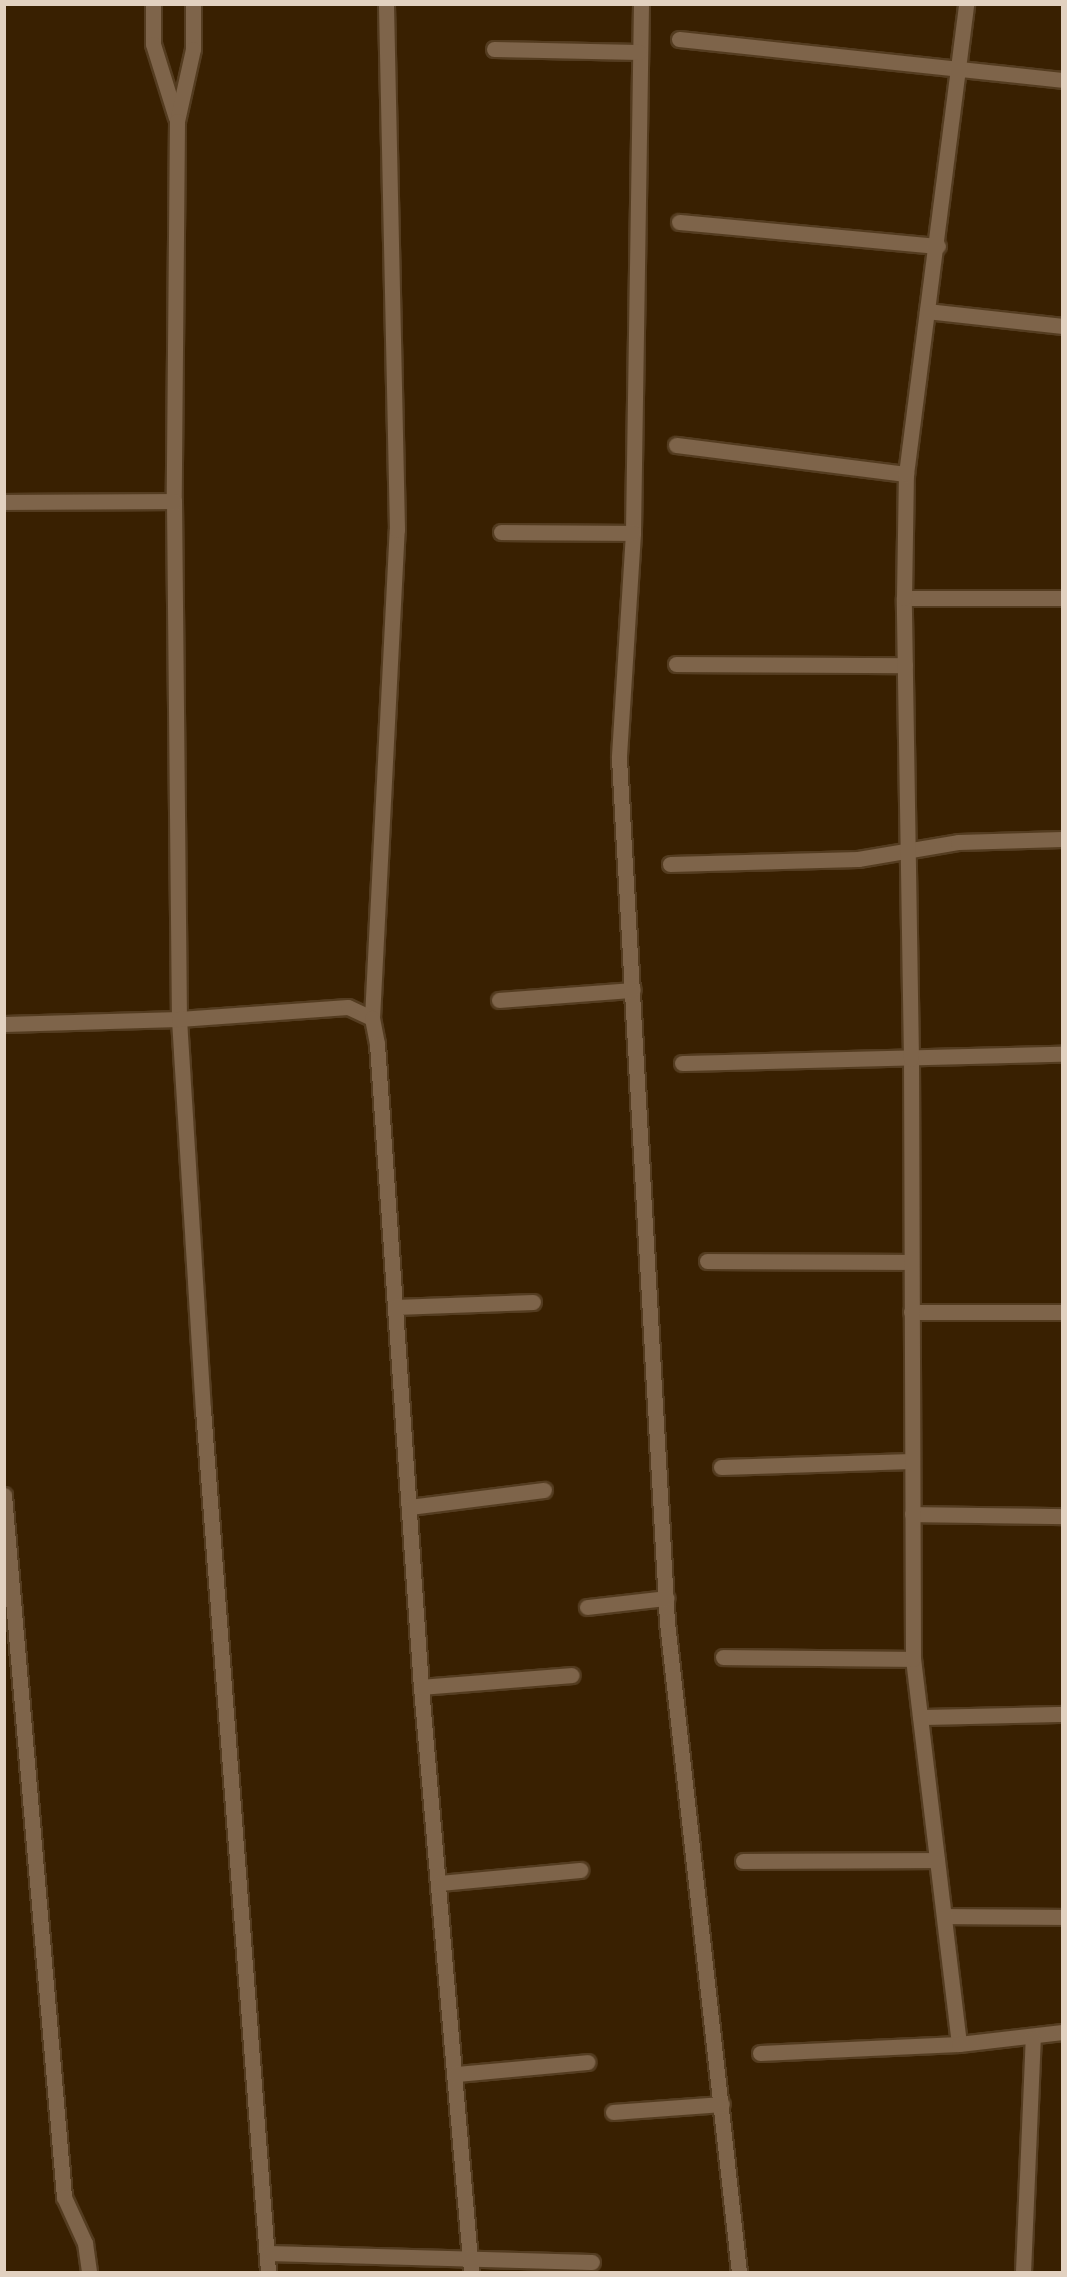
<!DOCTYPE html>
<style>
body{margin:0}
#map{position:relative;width:1067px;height:2277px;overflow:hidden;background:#392001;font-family:"Exo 2",sans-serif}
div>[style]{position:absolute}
.roads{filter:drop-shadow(2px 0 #543c20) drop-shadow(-2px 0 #543c20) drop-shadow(0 2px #543c20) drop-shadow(0 -2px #543c20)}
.minor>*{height:15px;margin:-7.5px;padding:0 7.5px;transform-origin:7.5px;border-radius:7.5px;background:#7e644a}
span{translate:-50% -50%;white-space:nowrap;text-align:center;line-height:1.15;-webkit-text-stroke:5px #180d03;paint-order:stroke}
.frame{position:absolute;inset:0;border:6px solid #e2d1c0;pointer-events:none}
</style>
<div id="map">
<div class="roads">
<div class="minor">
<i style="left:153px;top:4px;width:40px;rotate:90deg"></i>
<i style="left:153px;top:44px;width:77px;rotate:72.7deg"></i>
<i style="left:193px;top:4px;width:45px;rotate:90deg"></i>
<i style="left:193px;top:49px;width:74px;rotate:102.5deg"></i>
<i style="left:177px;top:121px;width:380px;rotate:90.5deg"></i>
<i style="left:174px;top:501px;width:518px;rotate:89.45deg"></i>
<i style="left:179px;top:1019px;width:391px;rotate:86.5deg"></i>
<i style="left:203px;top:1409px;width:865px;rotate:85.69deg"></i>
<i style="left:641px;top:4px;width:529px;rotate:90.87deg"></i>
<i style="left:633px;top:533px;width:225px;rotate:93.6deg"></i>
<i style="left:619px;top:758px;width:865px;rotate:86.82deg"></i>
<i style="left:667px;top:1622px;width:654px;rotate:83.68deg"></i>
<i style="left:679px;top:39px;width:385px;rotate:6.1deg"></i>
<i style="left:494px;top:49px;width:145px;rotate:1.2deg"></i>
<i style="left:679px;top:222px;width:260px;rotate:5.3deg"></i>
<i style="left:927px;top:311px;width:136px;rotate:6.3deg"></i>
<i style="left:676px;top:445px;width:232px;rotate:7.2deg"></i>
<i style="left:4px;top:502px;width:170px;rotate:-0.3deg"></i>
<i style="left:501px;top:532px;width:132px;rotate:0.4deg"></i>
<i style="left:904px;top:598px;width:158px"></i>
<i style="left:676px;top:664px;width:229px;rotate:0.3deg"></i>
<i style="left:670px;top:864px;width:188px;rotate:-1.5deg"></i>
<i style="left:858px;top:859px;width:101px;rotate:-9.6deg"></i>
<i style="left:958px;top:842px;width:104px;rotate:-1.7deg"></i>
<i style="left:499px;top:1000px;width:134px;rotate:-4.3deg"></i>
<i style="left:372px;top:1018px;width:489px;rotate:-87.1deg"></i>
<i style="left:397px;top:530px;width:526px;rotate:-91.2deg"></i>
<i style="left:4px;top:1024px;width:175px;rotate:-1.6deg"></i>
<i style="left:179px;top:1019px;width:169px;rotate:-4.1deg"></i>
<i style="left:348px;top:1007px;width:26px;rotate:25deg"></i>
<i style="left:372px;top:1018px;width:26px;rotate:79deg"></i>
<i style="left:377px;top:1044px;width:645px;rotate:86.09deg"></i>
<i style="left:421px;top:1687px;width:587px;rotate:85.11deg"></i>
<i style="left:682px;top:1063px;width:380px;rotate:-1.4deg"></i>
<i style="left:707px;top:1261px;width:204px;rotate:0.3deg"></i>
<i style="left:395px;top:1307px;width:138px;rotate:-2.1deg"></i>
<i style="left:911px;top:1312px;width:151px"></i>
<i style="left:721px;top:1467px;width:191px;rotate:-1.8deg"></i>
<i style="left:4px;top:1495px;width:705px;rotate:85.11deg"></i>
<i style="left:64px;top:2197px;width:51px;rotate:65.5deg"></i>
<i style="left:85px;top:2243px;width:29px;rotate:82deg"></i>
<i style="left:409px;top:1507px;width:136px;rotate:-7.2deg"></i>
<i style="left:912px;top:1514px;width:150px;rotate:0.8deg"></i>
<i style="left:587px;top:1607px;width:80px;rotate:-6.5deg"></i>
<i style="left:723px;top:1657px;width:190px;rotate:0.6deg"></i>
<i style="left:421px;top:1687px;width:151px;rotate:-4.5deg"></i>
<i style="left:920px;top:1717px;width:142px;rotate:-1.2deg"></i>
<i style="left:743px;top:1861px;width:194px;rotate:-0.3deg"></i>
<i style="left:439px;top:1883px;width:142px;rotate:-5.3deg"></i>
<i style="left:944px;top:1916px;width:118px;rotate:0.5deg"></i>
<i style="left:959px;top:2044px;width:388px;rotate:-96.8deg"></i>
<i style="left:913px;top:1659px;width:600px;rotate:-90.19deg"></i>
<i style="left:911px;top:1059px;width:461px;rotate:-90.9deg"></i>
<i style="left:904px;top:598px;width:124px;rotate:-89.1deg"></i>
<i style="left:906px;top:474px;width:474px;rotate:-82.7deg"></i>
<i style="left:760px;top:2053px;width:199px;rotate:-2.6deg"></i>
<i style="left:959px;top:2044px;width:104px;rotate:-6.6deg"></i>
<i style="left:456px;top:2074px;width:132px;rotate:-5.2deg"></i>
<i style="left:613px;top:2112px;width:109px;rotate:-4.2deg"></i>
<i style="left:267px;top:2253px;width:325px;rotate:1.6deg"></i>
<i style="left:1023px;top:2272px;width:234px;rotate:-87.6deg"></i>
</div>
</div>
<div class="frame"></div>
</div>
